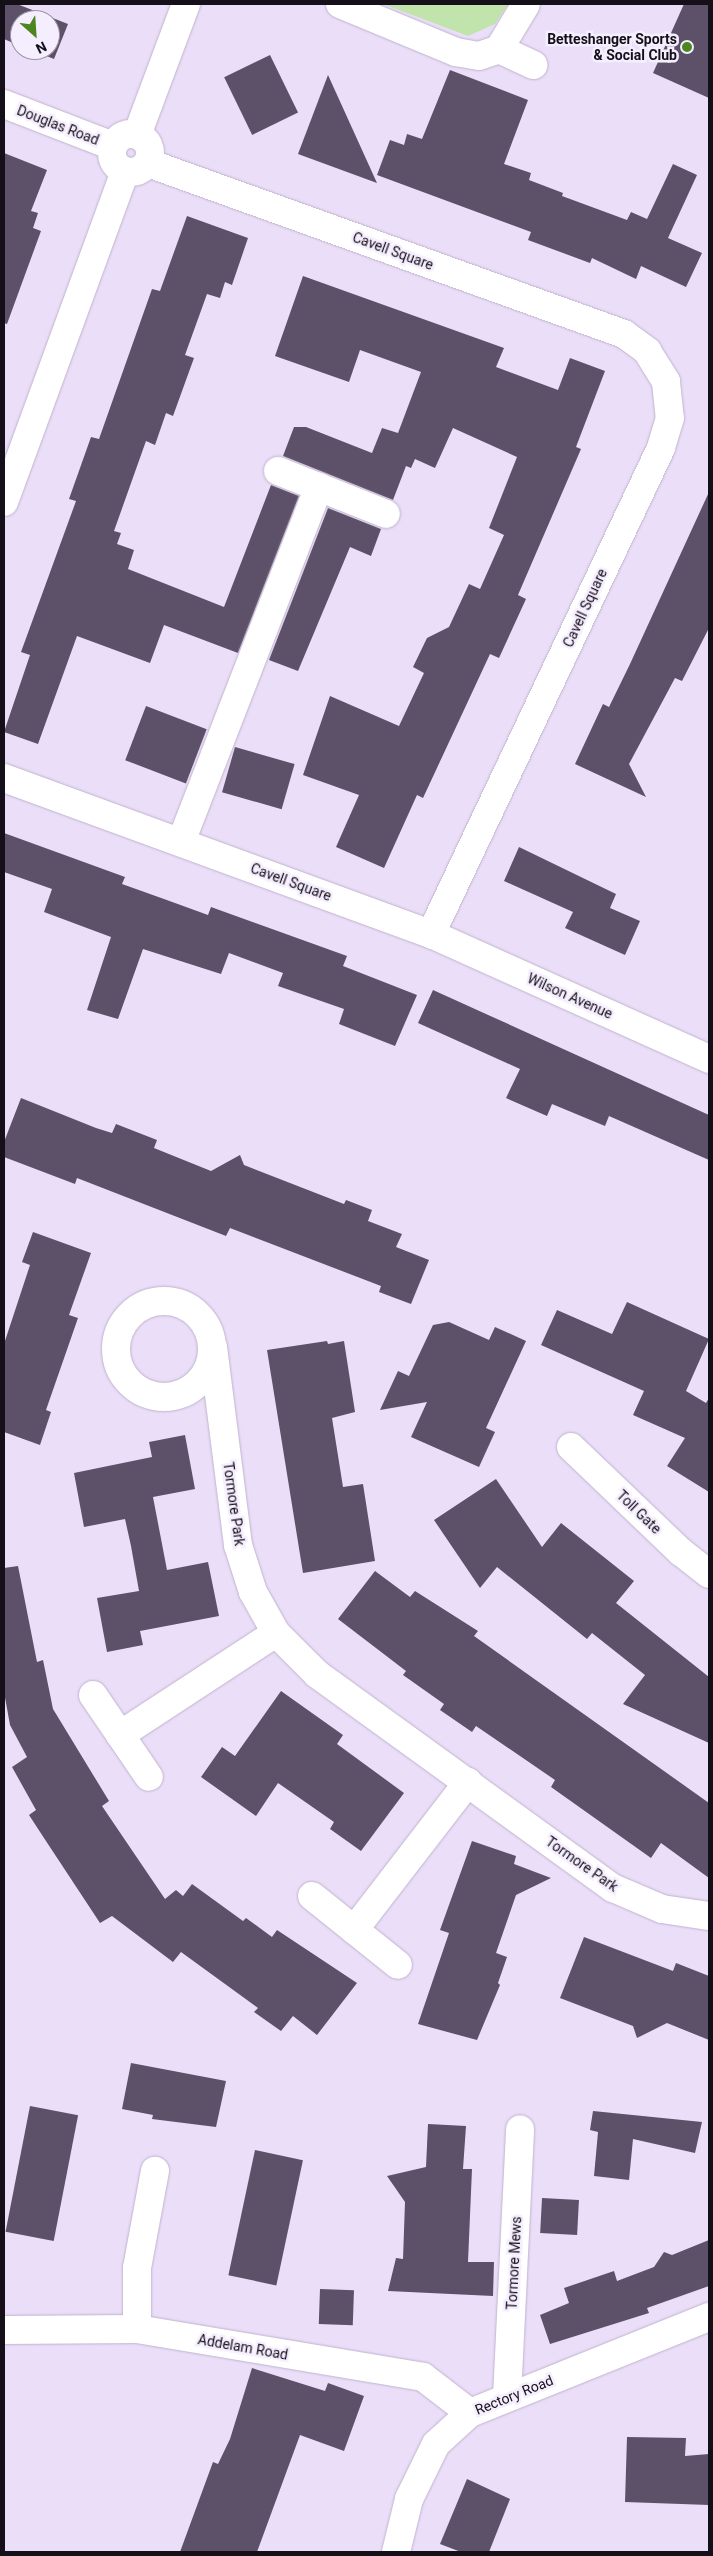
<!DOCTYPE html>
<style>
body{margin:0}
#map{position:relative;width:713px;height:2556px;overflow:hidden;background:#ebdef9;font-family:Roboto,sans-serif}
div>[style]{position:absolute}
[style*='--x']{left:calc(var(--x)*1px);top:calc(var(--y)*1px);width:calc(var(--w)*1px);rotate:calc(var(--a)*1deg)}
.green>*{inset:0;background:#c0e4ac}
.building>*{inset:0;background:#5c5168;transform-origin:0 0}
.roads{filter:drop-shadow(0 0 1px #c0b3cd) drop-shadow(0 0 1px #c0b3cd)}
.minor>*{height:28px;margin:-14px;padding:0 14px;transform-origin:14px;border-radius:14px;background:#fff}
.minor>.ring{margin:-14px;padding:0;box-sizing:content-box;background:none;border:28px solid #fff;border-radius:50%}
.dots>*{width:14px;height:14px;translate:-50% -50%;box-sizing:border-box;border:2px solid #f5eefe;border-radius:50%}
span{translate:-50% -50%;white-space:nowrap;text-align:center;line-height:1.15;-webkit-text-stroke:5px #f5eefe;paint-order:stroke}
.poi-label{font-size:14px;color:#140f18;font-weight:700}
.right{translate:-100% -50%;text-align:right}
.street-label{font-size:14px;color:#140f18}
.frame{position:absolute;inset:0;border:5px solid #140f18;pointer-events:none}
.north{position:absolute;left:10px;top:10px;width:50px;height:50px;box-sizing:border-box;background:#f5eefe;border:1px solid #9b95a2;border-radius:50%;rotate:154deg;font-size:14px;font-weight:700;line-height:20px;text-align:center;color:#140f18}
.north::after{content:'';display:block;margin:auto;width:18px;height:22px;background:#4d8620;clip-path:polygon(50% 0,100% 100%,50% 72%,0 100%)}
</style>
<div id="map">
<div class="green">
<i style="clip-path:polygon(383px 4px,508px 4px,495px 24px,468px 36px)"></i>
</div>
<div class="building">
<i style="clip-path:polygon(4px 4px,17px 4px,68px 24px,54px 59px,32px 50px,50px 50px,50px 20px,20px 20px,20px 46px,4px 39px)"></i>
<i style="clip-path:polygon(684px 4px,709px 4px,709px 98px,653px 73px)"></i>
<i style="left:270px;top:55px;width:64px;height:51px;rotate:64deg"></i>
<i style="clip-path:polygon(450px 70px,528px 100px,504px 164px,531px 173px,529px 180px,563px 193px,562px 196px,627px 220px,631px 212px,647px 219px,673px 164px,697px 175px,668px 238px,702px 253px,686px 287px,641px 266px,636px 279px,592px 258px,590px 263px,528px 240px,531px 232px,377px 175px,390px 140px,404px 145px,407px 134px,422px 139px)"></i>
<i style="clip-path:polygon(328px 75px,377px 183px,298px 154px)"></i>
<i style="clip-path:polygon(4px 153px,47px 170px,31px 211px,38px 213px,33px 228px,41px 231px,7px 324px,4px 323px)"></i>
<i style="clip-path:polygon(187px 216px,248px 238px,232px 285px,225px 282px,220px 298px,207px 294px,185px 355px,194px 358px,173px 416px,166px 413px,155px 445px,146px 441px,114px 531px,121px 533px,117px 544px,134px 550px,128px 569px,224px 607px,271px 485px,299px 496px,238px 653px,164px 625px,150px 663px,77px 636px,38px 744px,4px 732px,30px 655px,21px 652px,76px 501px,69px 499px,91px 437px,99px 439px,152px 289px,160px 291px)"></i>
<i style="clip-path:polygon(303px 276px,504px 348px,496px 367px,558px 390px,570px 358px,605px 371px,576px 447px,581px 449px,518px 595px,526px 599px,499px 658px,490px 654px,423px 798px,417px 795px,384px 868px,336px 847px,359px 795px,303px 775px,330px 696px,399px 726px,424px 673px,413px 667px,427px 638px,449px 627px,469px 584px,480px 589px,504px 535px,489px 528px,517px 457px,453px 428px,435px 468px,415px 459px,411px 468px,406px 466px,393px 500px,283px 456px,294px 427px,306px 427px,372px 453px,382px 428px,398px 433px,421px 372px,360px 350px,349px 382px,275px 356px)"></i>
<i style="clip-path:polygon(709px 492px,709px 628px,682px 681px,675px 678px,629px 764px,646px 797px,575px 764px,603px 704px,609px 707px,630px 664px)"></i>
<i style="clip-path:polygon(328px 508px,381px 529px,371px 556px,350px 547px,298px 671px,269px 660px)"></i>
<i style="left:146px;top:706px;width:65px;height:58px;rotate:21deg"></i>
<i style="left:235px;top:747px;width:62px;height:47px;rotate:16deg"></i>
<i style="clip-path:polygon(4px 833px,125px 877px,122px 884px,164px 899px,208px 915px,211px 907px,347px 956px,343px 966px,417px 995px,395px 1046px,339px 1024px,344px 1009px,278px 986px,283px 973px,229px 953px,221px 974px,143px 949px,118px 1019px,87px 1010px,111px 937px,44px 912px,52px 889px,4px 872px)"></i>
<i style="clip-path:polygon(519px 847px,616px 894px,610px 908px,640px 921px,625px 955px,565px 928px,573px 912px,504px 881px)"></i>
<i style="clip-path:polygon(433px 990px,709px 1115px,709px 1160px,609px 1116px,605px 1126px,552px 1104px,547px 1116px,506px 1098px,520px 1069px,418px 1023px)"></i>
<i style="clip-path:polygon(21px 1098px,96px 1128px,112px 1133px,116px 1124px,157px 1140px,154px 1148px,211px 1171px,240px 1155px,244px 1165px,344px 1204px,346px 1200px,372px 1210px,368px 1221px,402px 1234px,396px 1247px,429px 1260px,411px 1304px,379px 1292px,381px 1286px,230px 1228px,226px 1236px,77px 1178px,75px 1184px,4px 1157px,4px 1142px)"></i>
<i style="clip-path:polygon(33px 1232px,91px 1253px,69px 1315px,78px 1318px,46px 1410px,51px 1412px,40px 1445px,4px 1432px,4px 1344px,30px 1265px,22px 1262px)"></i>
<i style="clip-path:polygon(627px 1302px,709px 1339px,686px 1391px,706px 1403px,709px 1398px,709px 1492px,667px 1466px,685px 1438px,633px 1415px,644px 1391px,541px 1345px,557px 1310px,612px 1334px)"></i>
<i style="clip-path:polygon(449px 1322px,489px 1340px,495px 1327px,526px 1341px,486px 1428px,495px 1432px,479px 1467px,411px 1437px,427px 1402px,380px 1410px,398px 1371px,409px 1376px,433px 1325px)"></i>
<i style="clip-path:polygon(327px 1341px,328px 1344px,344px 1341px,355px 1412px,332px 1418px,343px 1487px,363px 1484px,375px 1561px,303px 1573px,267px 1350px)"></i>
<i style="clip-path:polygon(185px 1435px,195px 1489px,153px 1497px,167px 1570px,208px 1562px,219px 1616px,140px 1631px,143px 1645px,107px 1652px,97px 1598px,139px 1591px,131px 1546px,125px 1519px,84px 1527px,74px 1473px,152px 1457px,149px 1442px)"></i>
<i style="clip-path:polygon(496px 1479px,542px 1547px,561px 1523px,634px 1581px,616px 1603px,709px 1677px,709px 1743px,623px 1704px,645px 1675px,592px 1633px,587px 1639px,497px 1567px,480px 1588px,434px 1520px)"></i>
<i style="clip-path:polygon(18px 1566px,37px 1662px,43px 1660px,53px 1709px,109px 1801px,102px 1806px,165px 1899px,176px 1890px,183px 1896px,192px 1884px,243px 1921px,246px 1918px,272px 1937px,277px 1930px,357px 1983px,317px 2035px,293px 2016px,281px 2031px,254px 2012px,258px 2008px,181px 1952px,173px 1962px,112px 1916px,100px 1923px,44px 1838px,29px 1815px,36px 1810px,12px 1767px,27px 1757px,10px 1725px,4px 1692px,4px 1568px)"></i>
<i style="clip-path:polygon(375px 1571px,410px 1597px,415px 1591px,478px 1631px,474px 1636px,709px 1803px,709px 1878px,661px 1843px,651px 1858px,551px 1787px,555px 1780px,476px 1726px,472px 1732px,440px 1710px,444px 1704px,403px 1675px,406px 1671px,338px 1619px)"></i>
<i style="clip-path:polygon(281px 1691px,343px 1735px,337px 1744px,404px 1793px,361px 1851px,330px 1829px,334px 1822px,278px 1783px,256px 1816px,201px 1777px,222px 1747px,235px 1756px)"></i>
<i style="clip-path:polygon(472px 1841px,516px 1856px,514px 1864px,551px 1878px,516px 1895px,496px 1953px,507px 1957px,498px 1983px,500px 1985px,477px 2040px,418px 2024px,449px 1933px,440px 1930px)"></i>
<i style="clip-path:polygon(584px 1937px,673px 1971px,676px 1963px,709px 1976px,709px 2040px,667px 2023px,637px 2038px,633px 2026px,560px 1998px)"></i>
<i style="clip-path:polygon(131px 2063px,226px 2081px,216px 2127px,152px 2119px,153px 2115px,122px 2109px)"></i>
<i style="left:30px;top:2106px;width:49px;height:128px;rotate:11deg"></i>
<i style="clip-path:polygon(593px 2111px,702px 2122px,695px 2153px,633px 2139px,629px 2180px,594px 2176px,598px 2132px,590px 2130px)"></i>
<i style="clip-path:polygon(428px 2124px,466px 2126px,463px 2169px,472px 2169px,468px 2262px,494px 2262px,493px 2296px,388px 2291px,396px 2258px,403px 2259px,405px 2202px,387px 2176px,426px 2167px)"></i>
<i style="left:255px;top:2150px;width:49px;height:128px;rotate:12deg"></i>
<i style="left:542px;top:2198px;width:37px;height:35px;rotate:3deg"></i>
<i style="clip-path:polygon(709px 2240px,709px 2286px,647px 2308px,649px 2313px,550px 2344px,540px 2315px,569px 2303px,564px 2288px,614px 2271px,617px 2281px,654px 2267px,664px 2252px,672px 2255px)"></i>
<i style="left:320px;top:2289px;width:34px;height:35px;rotate:2deg"></i>
<i style="clip-path:polygon(252px 2368px,325px 2391px,328px 2383px,364px 2396px,344px 2451px,300px 2435px,257px 2552px,180px 2552px,213px 2462px,218px 2464px,230px 2439px)"></i>
<i style="clip-path:polygon(627px 2437px,686px 2438px,685px 2456px,709px 2454px,709px 2505px,625px 2502px)"></i>
<i style="clip-path:polygon(467px 2479px,510px 2499px,489px 2552px,461px 2552px,440px 2544px)"></i>
</div>
<div class="roads">
<div class="minor">
<i style="--x:340;--y:4;--w:126;--a:22.5"></i>
<i style="--x:456;--y:52;--w:23;--a:10"></i>
<i style="--x:479;--y:56;--w:21;--a:-19"></i>
<i style="--x:499;--y:49;--w:52;--a:-59"></i>
<i style="--x:499;--y:49;--w:38;--a:25"></i>
<i style="--x:4;--y:104;--w:117;--a:21.1"></i>
<i class="ring" style="left:112px;top:134px;width:10px;height:10px"></i>
<i style="--x:137;--y:135;--w:140;--a:-69.5"></i>
<i style="--x:148;--y:163;--w:506;--a:19.76"></i>
<i style="--x:624;--y:334;--w:29;--a:36"></i>
<i style="--x:647;--y:351;--w:36;--a:58"></i>
<i style="--x:666;--y:382;--w:36;--a:84"></i>
<i style="--x:670;--y:418;--w:31;--a:107"></i>
<i style="--x:661;--y:448;--w:538;--a:115.33"></i>
<i style="--x:278;--y:471;--w:116;--a:21.7"></i>
<i style="--x:4;--y:502;--w:351;--a:-69.9"></i>
<i style="--x:4;--y:778;--w:455;--a:20.1"></i>
<i style="--x:431;--y:934;--w:305;--a:24.2"></i>
<i style="--x:181;--y:842;--w:381;--a:-68.8"></i>
<i class="ring" style="left:116px;top:1301px;width:68px;height:68px"></i>
<i style="--x:213;--y:1347;--w:200;--a:82.8"></i>
<i style="--x:238;--y:1545;--w:49;--a:72.3"></i>
<i style="--x:253;--y:1592;--w:47;--a:60.7"></i>
<i style="--x:276;--y:1633;--w:58;--a:45"></i>
<i style="--x:317;--y:1674;--w:365;--a:35.9"></i>
<i style="--x:613;--y:1888;--w:53;--a:23.2"></i>
<i style="--x:662;--y:1909;--w:48;--a:8.5"></i>
<i style="--x:571;--y:1447;--w:152;--a:43.7"></i>
<i style="--x:681;--y:1552;--w:36;--a:38"></i>
<i style="--x:93;--y:1695;--w:99;--a:55.7"></i>
<i style="--x:120;--y:1735;--w:186;--a:-33.2"></i>
<i style="--x:312;--y:1896;--w:110;--a:38.7"></i>
<i style="--x:354;--y:1930;--w:187;--a:-52.4"></i>
<i style="--x:137;--y:2329;--w:61;--a:-90"></i>
<i style="--x:137;--y:2268;--w:99;--a:-79.5"></i>
<i style="--x:4;--y:2330;--w:133;--a:-0.4"></i>
<i style="--x:137;--y:2329;--w:290;--a:9.5"></i>
<i style="--x:423;--y:2377;--w:59;--a:37.5"></i>
<i style="--x:507;--y:2397;--w:268;--a:-87.2"></i>
<i style="--x:396;--y:2552;--w:55;--a:-76.2"></i>
<i style="--x:409;--y:2499;--w:61;--a:-63.9"></i>
<i style="--x:436;--y:2444;--w:46;--a:-42.4"></i>
<i style="--x:470;--y:2413;--w:258;--a:-21.9"></i>
</div>
</div>
<div class="dots">
<i style="left:687px;top:47px;background:#4d8620"></i>
</div>
<div class="poi-label">
<span class="right" style="left:677px;top:47px">Betteshanger Sports<br>&amp; Social Club</span>
</div>
<div class="street-label">
<span style="left:58px;top:125px;rotate:21deg">Douglas Road</span>
<span style="left:393px;top:251px;rotate:20deg">Cavell Square</span>
<span style="left:585px;top:608px;rotate:-65deg">Cavell Square</span>
<span style="left:291px;top:882px;rotate:20deg">Cavell Square</span>
<span style="left:570px;top:996px;rotate:24deg">Wilson Avenue</span>
<span style="left:234px;top:1504px;rotate:82deg">Tormore Park</span>
<span style="left:639px;top:1512px;rotate:44deg">Toll Gate</span>
<span style="left:582px;top:1864px;rotate:35deg">Tormore Park</span>
<span style="left:514px;top:2263px;rotate:-87deg">Tormore Mews</span>
<span style="left:243px;top:2347px;rotate:10deg">Addelam Road</span>
<span style="left:514px;top:2395px;rotate:-22deg">Rectory Road</span>
</div>
<div class="frame"></div>
<div class="north">N</div>
</div>
